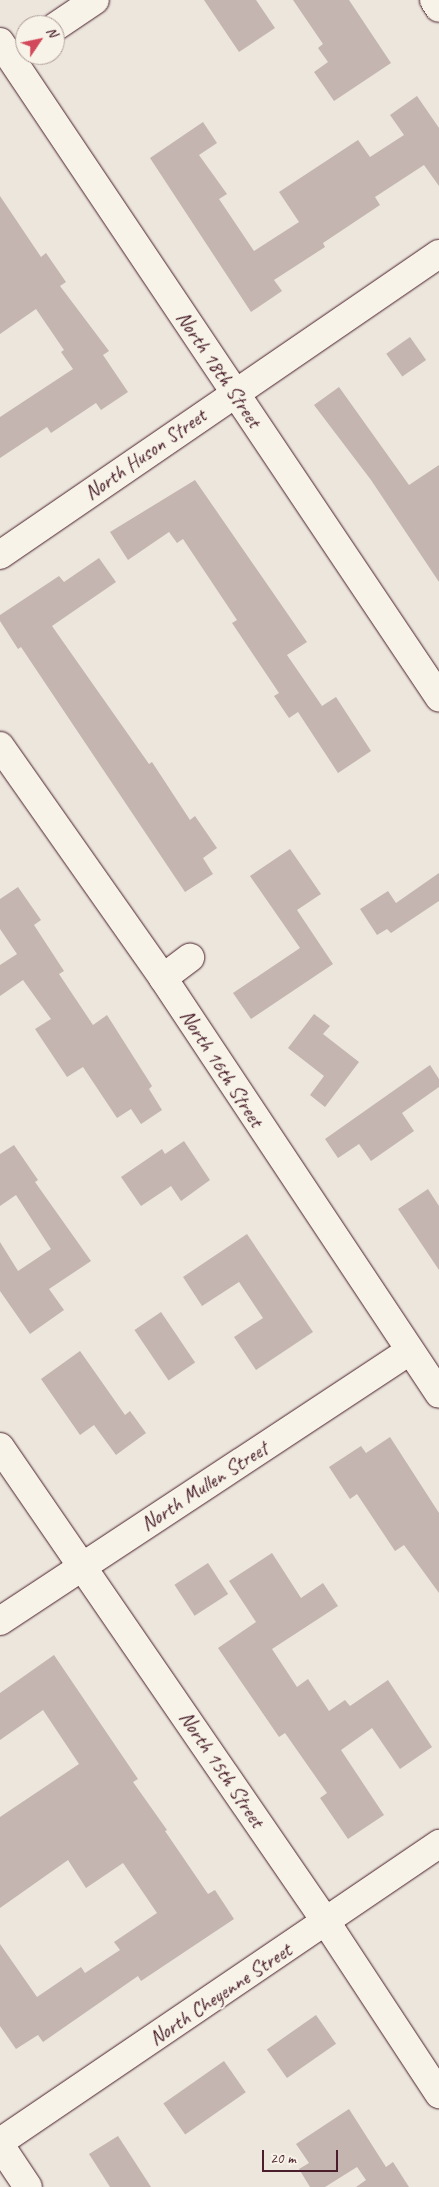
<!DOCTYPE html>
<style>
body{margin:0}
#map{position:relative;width:439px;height:2187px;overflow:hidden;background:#ece6dd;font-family:Caveat,sans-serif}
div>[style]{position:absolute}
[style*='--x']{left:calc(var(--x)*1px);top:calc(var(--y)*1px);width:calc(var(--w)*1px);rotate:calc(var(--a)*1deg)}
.building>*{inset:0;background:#c4b5b0;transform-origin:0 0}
.roads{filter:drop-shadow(0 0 1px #4a1f2b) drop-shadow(0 0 1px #4a1f2b)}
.minor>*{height:28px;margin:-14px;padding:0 14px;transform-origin:14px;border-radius:14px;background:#f7f3e8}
span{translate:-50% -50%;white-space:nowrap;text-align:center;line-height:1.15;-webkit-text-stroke:4px #f7f3e8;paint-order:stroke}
.street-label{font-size:21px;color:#4a1f2b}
.north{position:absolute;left:15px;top:15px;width:50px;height:50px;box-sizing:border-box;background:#f7f3e8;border:1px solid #b29e9c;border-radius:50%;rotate:56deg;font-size:14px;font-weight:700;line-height:20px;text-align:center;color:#4a1f2b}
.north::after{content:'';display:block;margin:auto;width:18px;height:22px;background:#d1495b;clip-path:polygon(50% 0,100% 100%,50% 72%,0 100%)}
.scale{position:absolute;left:262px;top:2150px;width:76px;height:22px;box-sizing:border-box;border:2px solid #4a1f2b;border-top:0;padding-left:6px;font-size:15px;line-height:18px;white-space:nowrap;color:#4a1f2b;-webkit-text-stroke:4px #f7f3e8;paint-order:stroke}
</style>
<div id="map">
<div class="building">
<i style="clip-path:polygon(204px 0,256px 0,275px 28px,239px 52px)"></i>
<i style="clip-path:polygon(293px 0,349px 0,391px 63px,334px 101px,314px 72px,328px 62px,318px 48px,323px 44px)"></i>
<i style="clip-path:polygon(417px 96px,439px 128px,439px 186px,424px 165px,375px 197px,380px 205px,323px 243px,325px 247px,274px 280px,282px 291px,251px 312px,150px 158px,203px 122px,217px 143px,199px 155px,227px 194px,219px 199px,254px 251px,299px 222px,279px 192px,358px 140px,370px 157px,404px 135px,390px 115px)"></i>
<i style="clip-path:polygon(0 196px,41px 257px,46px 253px,66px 282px,60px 286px,109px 351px,103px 355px,128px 392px,101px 410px,96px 403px,51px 433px,47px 427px,0 458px,0 417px,73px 369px,61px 352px,64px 350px,36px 309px,0 334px)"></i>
<i style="left:410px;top:337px;width:28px;height:29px;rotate:55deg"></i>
<i style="clip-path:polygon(339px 387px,409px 485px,439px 465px,439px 582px,371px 480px,314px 405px)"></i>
<i style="clip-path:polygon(195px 480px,307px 642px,287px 655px,322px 706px,336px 697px,371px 751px,338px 773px,298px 712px,289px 718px,274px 696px,279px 693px,232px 623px,237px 620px,183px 539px,177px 543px,169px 532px,128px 560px,110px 532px)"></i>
<i style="clip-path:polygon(99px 558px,116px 582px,52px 626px,149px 764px,152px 762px,190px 820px,195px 816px,217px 848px,203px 858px,213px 874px,185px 892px,21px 647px,18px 649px,0 621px,0 615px,59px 576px,64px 582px)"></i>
<i style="clip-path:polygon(290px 849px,321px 894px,297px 910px,333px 964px,251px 1019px,233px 993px,300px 948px,250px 876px)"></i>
<i style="clip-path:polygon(439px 873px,439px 901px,391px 933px,387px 929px,377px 935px,360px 909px,388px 891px,396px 903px)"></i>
<i style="clip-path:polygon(18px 887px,41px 920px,34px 925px,64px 971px,59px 974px,93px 1025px,107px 1015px,152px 1086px,149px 1089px,162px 1110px,141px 1124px,131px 1109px,117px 1118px,83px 1067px,67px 1077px,35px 1029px,51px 1019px,23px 980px,0 996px,0 965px,17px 954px,0 929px,0 899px)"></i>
<i style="clip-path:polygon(314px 1014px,330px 1026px,323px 1034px,359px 1062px,325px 1107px,310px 1095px,324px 1076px,288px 1048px)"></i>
<i style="clip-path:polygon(430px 1065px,439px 1079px,439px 1087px,402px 1113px,414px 1131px,371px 1161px,359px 1144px,338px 1158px,325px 1139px)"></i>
<i style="clip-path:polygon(184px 1141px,210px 1180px,181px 1201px,171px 1186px,141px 1206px,121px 1177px,162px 1149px,165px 1154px)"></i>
<i style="clip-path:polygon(14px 1145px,38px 1180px,35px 1182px,91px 1261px,49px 1289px,64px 1310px,30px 1334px,0 1291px,0 1242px,18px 1271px,51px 1249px,16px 1195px,0 1206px,0 1154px)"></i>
<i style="clip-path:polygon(428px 1189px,439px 1206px,439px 1270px,398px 1209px)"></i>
<i style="clip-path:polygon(247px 1234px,313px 1332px,256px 1370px,234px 1337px,263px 1318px,239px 1282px,202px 1306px,183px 1277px)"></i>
<i style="left:161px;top:1312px;width:61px;height:32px;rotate:56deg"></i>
<i style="clip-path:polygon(80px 1351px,125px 1415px,130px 1411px,146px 1433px,116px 1455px,94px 1425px,80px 1435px,41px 1379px)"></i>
<i style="clip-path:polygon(390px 1437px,439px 1513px,439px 1593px,404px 1545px,395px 1551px,357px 1494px,350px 1499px,329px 1467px,361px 1446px,366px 1453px)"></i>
<i style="clip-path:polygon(272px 1553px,301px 1598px,323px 1583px,338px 1606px,272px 1649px,297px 1687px,308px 1679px,329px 1711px,345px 1700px,350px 1706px,388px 1680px,432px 1747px,400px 1769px,372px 1728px,341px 1750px,384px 1815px,348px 1839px,320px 1798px,327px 1793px,285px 1733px,279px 1737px,218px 1648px,256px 1622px,229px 1581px)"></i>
<i style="left:208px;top:1563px;width:37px;height:40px;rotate:57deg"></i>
<i style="clip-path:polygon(54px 1655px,138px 1779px,133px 1782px,167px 1830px,165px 1831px,208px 1894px,215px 1890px,234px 1919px,141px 1981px,138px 1976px,43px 2042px,38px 2035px,16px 2049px,0 2026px,0 1944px,37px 1997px,81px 1967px,85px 1973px,120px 1950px,114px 1942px,157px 1913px,123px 1863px,86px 1888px,68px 1860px,0 1908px,0 1817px,79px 1764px,43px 1710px,0 1740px,0 1693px)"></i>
<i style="left:316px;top:2015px;width:35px;height:60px;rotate:55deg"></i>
<i style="left:224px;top:2061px;width:38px;height:74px;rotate:55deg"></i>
<i style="clip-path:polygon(349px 2109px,386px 2167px,393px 2162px,409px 2187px,356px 2187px,366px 2180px,357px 2167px,325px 2187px,310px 2187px,299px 2169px,309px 2163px,296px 2144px)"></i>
<i style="clip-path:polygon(118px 2136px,151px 2187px,110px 2187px,89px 2154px)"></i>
</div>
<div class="roads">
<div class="minor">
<i style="--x:434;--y:0;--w:9;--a:58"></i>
<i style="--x:55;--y:27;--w:48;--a:-34"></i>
<i style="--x:0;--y:42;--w:789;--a:56.17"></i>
<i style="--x:0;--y:555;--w:532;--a:-34.44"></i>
<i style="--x:0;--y:746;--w:284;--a:54.9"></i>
<i style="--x:163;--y:978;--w:499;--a:56.4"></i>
<i style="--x:163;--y:978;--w:34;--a:-37"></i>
<i style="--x:0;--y:1447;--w:576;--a:55.54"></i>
<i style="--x:326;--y:1922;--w:206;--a:56.7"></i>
<i style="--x:0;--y:1621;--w:490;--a:-33.4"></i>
<i style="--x:0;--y:2142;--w:531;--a:-34.17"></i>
<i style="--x:0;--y:2145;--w:50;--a:56.3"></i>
</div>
</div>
<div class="street-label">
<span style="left:219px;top:369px;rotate:56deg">North 18th Street</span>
<span style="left:145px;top:454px;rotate:-35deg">North Huson Street</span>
<span style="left:222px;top:1068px;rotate:57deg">North 16th Street</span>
<span style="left:204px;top:1486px;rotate:-33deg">North Mullen Street</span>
<span style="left:222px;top:1769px;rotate:56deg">North 15th Street</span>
<span style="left:220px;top:1994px;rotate:-34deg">North Cheyenne Street</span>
</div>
<div class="north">N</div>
<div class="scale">20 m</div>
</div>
